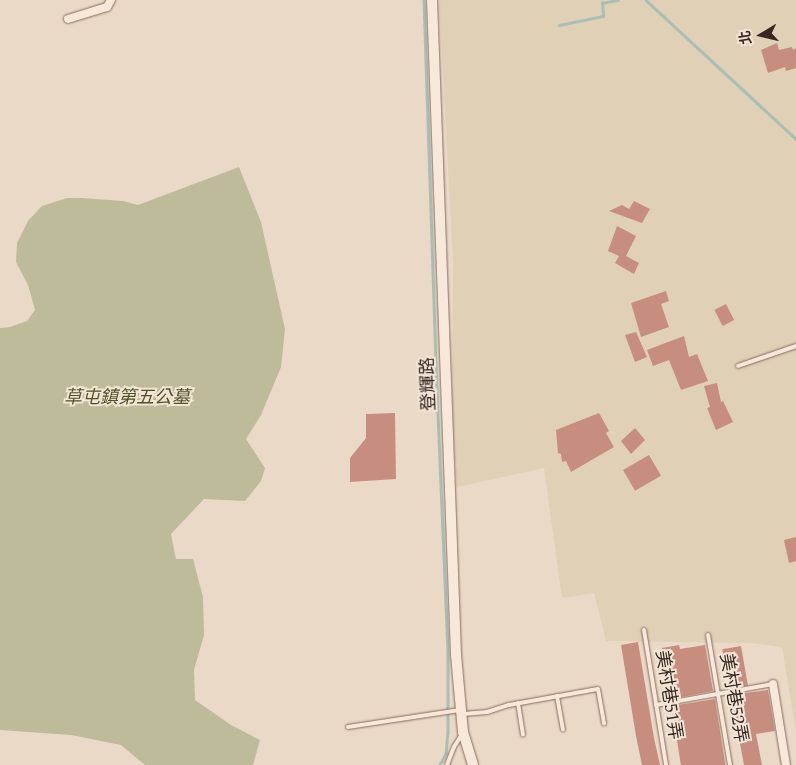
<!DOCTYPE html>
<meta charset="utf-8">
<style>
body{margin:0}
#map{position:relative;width:796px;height:765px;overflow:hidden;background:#ebd9c7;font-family:Spectral,"Noto Sans TC",serif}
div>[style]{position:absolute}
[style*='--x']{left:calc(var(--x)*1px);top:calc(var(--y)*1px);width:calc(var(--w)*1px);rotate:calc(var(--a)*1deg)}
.farmland>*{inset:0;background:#e0d0b5}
.cemetery>*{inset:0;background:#bebb9a}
.stream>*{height:2.5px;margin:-1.25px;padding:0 1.25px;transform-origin:1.25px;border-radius:1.25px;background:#a8bfb4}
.building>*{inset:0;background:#c78e80;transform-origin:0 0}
.roads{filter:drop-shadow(0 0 1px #866b5e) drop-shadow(0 0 1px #866b5e)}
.service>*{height:4px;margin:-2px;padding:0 2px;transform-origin:2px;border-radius:2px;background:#f7e8da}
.minor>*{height:8px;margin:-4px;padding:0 4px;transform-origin:4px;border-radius:4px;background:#f7e8da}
.tertiary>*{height:10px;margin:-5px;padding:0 5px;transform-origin:5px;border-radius:5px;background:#f7e8da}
span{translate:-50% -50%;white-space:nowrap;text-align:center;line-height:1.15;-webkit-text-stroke:4px #f3e5d6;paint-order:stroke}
.street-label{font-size:18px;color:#372720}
.park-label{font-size:18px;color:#505228;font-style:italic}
.north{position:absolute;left:736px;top:10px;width:50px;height:50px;-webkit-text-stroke:4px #f3e5d6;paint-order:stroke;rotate:261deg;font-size:14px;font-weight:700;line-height:20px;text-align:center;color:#372720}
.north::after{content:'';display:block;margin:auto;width:18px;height:22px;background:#372720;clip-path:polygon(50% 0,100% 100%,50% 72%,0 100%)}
</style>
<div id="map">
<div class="farmland">
<i style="clip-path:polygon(439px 0,796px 0,796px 732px,782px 647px,751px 643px,606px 641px,594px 593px,562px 598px,544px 468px,457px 487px,452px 409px,453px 260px)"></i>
</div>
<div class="cemetery">
<i style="clip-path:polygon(239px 167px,261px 222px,285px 329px,281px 367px,261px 415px,246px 439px,265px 468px,261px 481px,245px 501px,204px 499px,171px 534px,176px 559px,193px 559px,203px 597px,204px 635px,194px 670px,195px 700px,231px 725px,260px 740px,253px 765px,145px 765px,121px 745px,71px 735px,0 730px,0 325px,0 328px,10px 327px,27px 321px,35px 310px,28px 285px,16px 262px,17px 243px,28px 221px,42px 206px,67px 198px,82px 198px,123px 201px,138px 205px)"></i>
</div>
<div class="stream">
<i style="--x:424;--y:0;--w:390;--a:88.1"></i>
<i style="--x:437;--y:390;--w:264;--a:87.6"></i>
<i style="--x:448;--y:654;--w:78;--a:90"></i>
<i style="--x:448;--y:732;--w:22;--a:95"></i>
<i style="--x:446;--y:754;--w:13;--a:119"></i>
<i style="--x:646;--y:0;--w:205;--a:42.8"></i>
<i style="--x:559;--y:25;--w:45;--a:-11.6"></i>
<i style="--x:603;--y:16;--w:13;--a:-94"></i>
<i style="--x:602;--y:3;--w:16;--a:-11"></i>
</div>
<div class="building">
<i style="clip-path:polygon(777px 43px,779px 50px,792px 47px,793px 50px,796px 48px,796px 68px,786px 71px,785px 67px,768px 73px,761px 50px)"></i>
<i style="clip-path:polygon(634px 201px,650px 209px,642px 223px,609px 211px,622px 205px,629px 209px)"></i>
<i style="clip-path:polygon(617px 226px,636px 236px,626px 256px,639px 263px,634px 274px,615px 263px,619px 256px,608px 251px)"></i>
<i style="clip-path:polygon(666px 291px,669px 301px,661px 304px,669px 327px,641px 337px,631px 303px)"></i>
<i style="left:726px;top:304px;width:18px;height:13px;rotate:63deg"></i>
<i style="clip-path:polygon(636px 332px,647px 357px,635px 362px,625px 335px)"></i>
<i style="clip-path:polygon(684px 336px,689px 357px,697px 354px,708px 381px,681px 390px,669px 360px,653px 366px,647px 350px)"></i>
<i style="clip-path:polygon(717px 383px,721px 402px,723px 401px,733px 422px,716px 430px,707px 408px,710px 407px,704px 386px)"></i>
<i style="clip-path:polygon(395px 413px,396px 479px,350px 482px,350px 458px,366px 438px,366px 414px)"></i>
<i style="clip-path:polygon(599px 413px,609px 431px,606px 433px,614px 447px,571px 472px,566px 461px,562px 462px,561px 454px,558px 453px,556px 430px)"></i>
<i style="clip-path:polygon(635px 428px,645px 440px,631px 454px,621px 441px)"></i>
<i style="left:649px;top:455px;width:24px;height:30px;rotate:60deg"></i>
<i style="clip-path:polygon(796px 537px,796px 561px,789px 563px,784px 540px)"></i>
<i style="clip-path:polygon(638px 642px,654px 738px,660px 765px,642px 765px,636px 736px,621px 645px)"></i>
<i style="clip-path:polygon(679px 645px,680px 649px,705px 645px,713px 691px,671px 699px,662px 648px)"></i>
<i style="left:741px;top:646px;width:40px;height:19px;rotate:80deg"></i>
<i style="clip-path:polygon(768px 690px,775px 731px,756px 734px,762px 765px,744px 765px,731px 695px)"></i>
<i style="left:715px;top:699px;width:67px;height:44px;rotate:81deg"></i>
</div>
<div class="roads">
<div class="service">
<i style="--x:738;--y:366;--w:61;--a:-19"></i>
<i style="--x:644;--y:630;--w:137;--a:80.7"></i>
<i style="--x:708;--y:635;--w:132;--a:80.4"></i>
<i style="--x:557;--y:696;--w:34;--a:80"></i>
<i style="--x:518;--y:703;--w:32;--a:81"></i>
<i style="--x:656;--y:705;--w:119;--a:-10.2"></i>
<i style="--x:463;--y:714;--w:24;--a:-5"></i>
<i style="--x:487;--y:712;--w:23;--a:-18"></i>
<i style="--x:509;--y:705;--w:90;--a:-10.2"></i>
<i style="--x:598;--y:689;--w:35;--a:80"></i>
<i style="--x:348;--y:727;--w:113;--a:-8.6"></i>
<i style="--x:447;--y:765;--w:19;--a:-69"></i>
<i style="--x:454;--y:747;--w:15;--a:-58"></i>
</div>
<div class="minor">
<i style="--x:68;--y:19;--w:41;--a:-17.1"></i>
<i style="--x:107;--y:7;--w:8;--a:-60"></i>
<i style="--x:773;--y:684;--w:82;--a:80.9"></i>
</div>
<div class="tertiary">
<i style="--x:432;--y:0;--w:655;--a:87.9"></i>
<i style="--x:456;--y:655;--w:77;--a:84.8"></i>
<i style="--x:463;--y:732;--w:34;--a:73"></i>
</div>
</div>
<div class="street-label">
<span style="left:429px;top:384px;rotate:-92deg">登輝路</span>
<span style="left:668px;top:695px;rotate:81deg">美村巷51弄</span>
<span style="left:733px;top:698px;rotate:80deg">美村巷52弄</span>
</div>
<div class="park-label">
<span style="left:127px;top:398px">草屯鎮第五公墓</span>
</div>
<div class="north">北</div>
</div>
